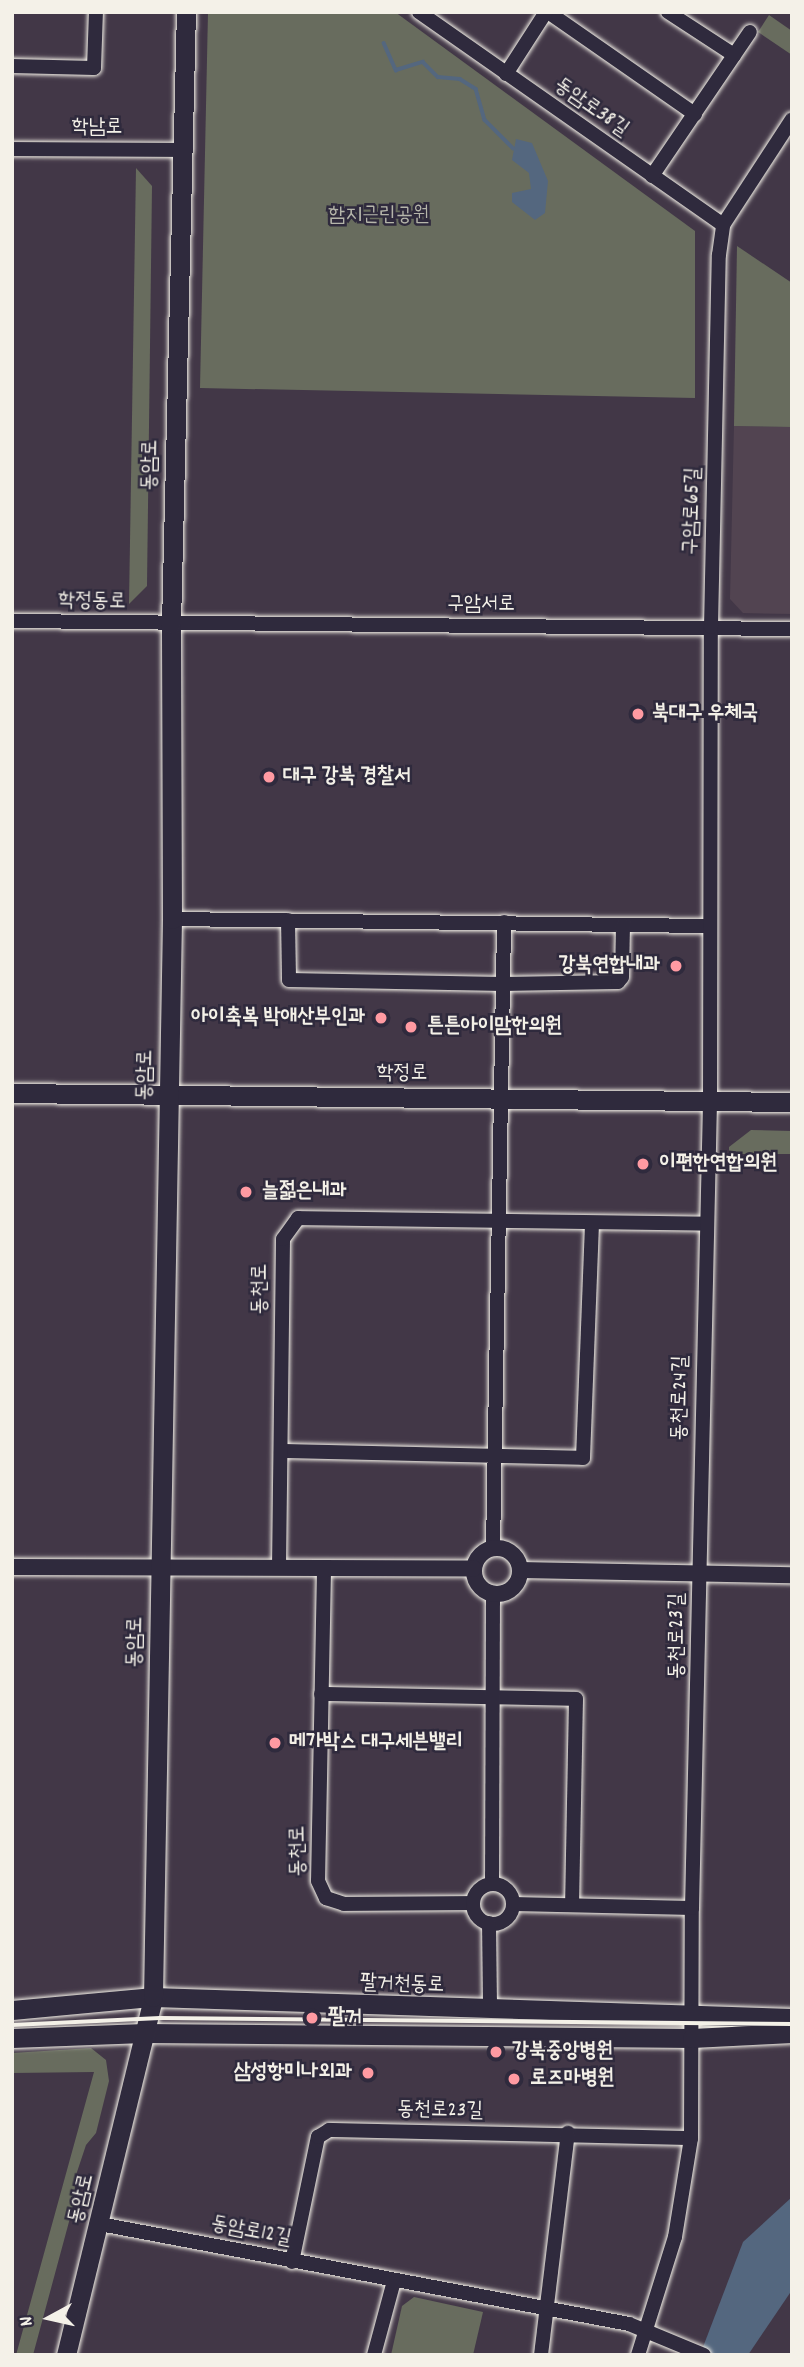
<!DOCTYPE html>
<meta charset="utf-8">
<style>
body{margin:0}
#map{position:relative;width:804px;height:2367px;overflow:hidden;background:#423747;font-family:Dekko,"Poor Story",sans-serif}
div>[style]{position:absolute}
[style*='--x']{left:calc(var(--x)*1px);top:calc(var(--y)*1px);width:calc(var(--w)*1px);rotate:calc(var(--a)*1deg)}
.built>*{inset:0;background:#524451}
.green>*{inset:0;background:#686c5e}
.water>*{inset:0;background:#54677f}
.stream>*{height:3.5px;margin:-1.75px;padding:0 1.75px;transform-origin:1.75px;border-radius:1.75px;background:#54677f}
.roads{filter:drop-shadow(0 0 2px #f4f1e8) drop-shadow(0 0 2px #f4f1e8)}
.minor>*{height:14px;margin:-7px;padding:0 7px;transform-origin:7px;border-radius:7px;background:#2f2a3d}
.minor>.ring{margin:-7px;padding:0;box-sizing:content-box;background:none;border:14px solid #2f2a3d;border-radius:50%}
.tertiary>*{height:16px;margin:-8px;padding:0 8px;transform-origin:8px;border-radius:8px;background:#2f2a3d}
.tertiary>.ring{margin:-8px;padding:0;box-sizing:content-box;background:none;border:16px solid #2f2a3d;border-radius:50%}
.secondary>*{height:19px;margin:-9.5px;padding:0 9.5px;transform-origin:9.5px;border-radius:9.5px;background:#2f2a3d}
.rail>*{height:3.5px;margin:-1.75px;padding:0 1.75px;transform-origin:1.75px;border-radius:1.75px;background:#f4f1e8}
.dots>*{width:19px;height:19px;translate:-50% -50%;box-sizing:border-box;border:4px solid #2f2a3d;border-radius:50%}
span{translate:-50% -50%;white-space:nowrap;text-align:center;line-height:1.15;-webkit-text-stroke:5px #2f2a3d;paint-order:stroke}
.street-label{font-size:21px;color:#f4f1e8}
.park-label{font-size:21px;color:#b5b5aa}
.poi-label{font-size:21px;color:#f4f1e8;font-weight:700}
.left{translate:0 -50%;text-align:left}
.right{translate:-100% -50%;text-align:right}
.frame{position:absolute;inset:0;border:14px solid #f4f1e8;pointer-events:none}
.north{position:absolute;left:14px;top:2283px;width:70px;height:70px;-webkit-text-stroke:5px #2f2a3d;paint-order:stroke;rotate:262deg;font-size:19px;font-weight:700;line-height:28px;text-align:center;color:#f4f1e8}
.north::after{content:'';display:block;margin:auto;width:24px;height:32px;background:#f4f1e8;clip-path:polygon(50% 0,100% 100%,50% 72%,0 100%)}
</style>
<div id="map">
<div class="built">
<i style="clip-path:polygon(734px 426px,792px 427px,792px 614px,743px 613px,730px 599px)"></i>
</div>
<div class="green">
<i style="clip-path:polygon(208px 12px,395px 12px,695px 231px,695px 398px,200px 388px)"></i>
<i style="clip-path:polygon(769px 15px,792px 31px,792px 55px,758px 32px)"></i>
<i style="clip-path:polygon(136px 168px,152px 186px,147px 586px,129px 604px)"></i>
<i style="clip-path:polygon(737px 246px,792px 283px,792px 427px,734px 426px)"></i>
<i style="clip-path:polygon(751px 1130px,792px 1131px,792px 1154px,729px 1154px,729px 1147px)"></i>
<i style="clip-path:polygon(91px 2048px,106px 2060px,109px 2081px,96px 2133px,86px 2145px,76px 2175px,73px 2207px,33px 2355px,16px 2355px,94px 2072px,12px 2073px,12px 2053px)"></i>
<i style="clip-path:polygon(414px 2297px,483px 2312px,473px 2355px,391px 2355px,402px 2306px)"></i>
</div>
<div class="water">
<i style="clip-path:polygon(516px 139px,532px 143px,548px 181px,545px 213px,535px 220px,512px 202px,512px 193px,531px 189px,529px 173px,512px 160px)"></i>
<i style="clip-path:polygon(792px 2197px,792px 2290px,748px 2355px,700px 2355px,743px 2242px)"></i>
</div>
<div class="stream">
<i style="--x:384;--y:43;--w:30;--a:66"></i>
<i style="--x:396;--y:70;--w:28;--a:-17"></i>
<i style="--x:423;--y:62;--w:21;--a:45"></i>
<i style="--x:438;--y:77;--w:22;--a:5"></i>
<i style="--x:460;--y:79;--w:19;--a:32"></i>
<i style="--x:476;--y:89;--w:32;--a:74"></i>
<i style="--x:485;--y:120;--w:40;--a:45"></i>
</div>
<div class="roads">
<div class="minor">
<i style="--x:419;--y:12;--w:371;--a:35"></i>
<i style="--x:548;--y:12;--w:179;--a:34.8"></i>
<i style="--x:668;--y:12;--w:79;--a:33.1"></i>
<i style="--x:12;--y:66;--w:82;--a:1.4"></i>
<i style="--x:94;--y:68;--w:56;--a:-88"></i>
<i style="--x:506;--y:74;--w:74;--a:-57.2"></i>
<i style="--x:12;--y:149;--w:170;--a:0.3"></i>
<i style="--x:652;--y:176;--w:174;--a:-55.8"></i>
<i style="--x:12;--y:621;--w:780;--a:0.59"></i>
<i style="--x:172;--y:919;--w:536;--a:0.75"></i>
<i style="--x:288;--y:920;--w:60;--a:89"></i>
<i style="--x:289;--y:980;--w:214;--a:1.1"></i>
<i style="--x:503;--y:984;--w:115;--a:-1"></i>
<i style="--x:618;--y:982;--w:6;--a:-51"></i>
<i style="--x:622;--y:977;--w:52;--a:-88.9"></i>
<i style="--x:281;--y:1451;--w:302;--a:1.3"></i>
<i style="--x:583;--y:1458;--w:235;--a:-87.8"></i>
<i style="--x:493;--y:1549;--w:627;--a:-88.99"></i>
<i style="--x:279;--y:1568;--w:329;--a:-89.3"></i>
<i style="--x:283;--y:1239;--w:26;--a:-54"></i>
<i style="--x:298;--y:1218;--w:408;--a:0.8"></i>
<i style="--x:324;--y:1570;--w:311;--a:91.1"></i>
<i style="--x:318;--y:1881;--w:19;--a:65"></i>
<i style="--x:326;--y:1898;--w:19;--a:18"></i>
<i style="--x:344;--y:1904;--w:129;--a:-0.4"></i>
<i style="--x:321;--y:1694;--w:255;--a:1.1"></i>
<i style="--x:576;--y:1699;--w:206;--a:91.1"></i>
<i style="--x:492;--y:1884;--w:291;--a:-89.8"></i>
<i class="ring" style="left:473px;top:1884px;width:26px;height:26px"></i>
<i style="--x:513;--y:1904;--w:179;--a:1.3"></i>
<i style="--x:489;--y:1923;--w:87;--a:89.3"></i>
<i style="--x:100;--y:2224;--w:538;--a:10.7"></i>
<i style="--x:629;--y:2324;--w:81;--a:22.5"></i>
<i style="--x:292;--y:2262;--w:128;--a:-78.3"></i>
<i style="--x:318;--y:2137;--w:13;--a:-32"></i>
<i style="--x:329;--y:2130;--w:362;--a:1.3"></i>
<i style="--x:374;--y:2355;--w:77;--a:-74.9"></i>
<i style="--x:541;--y:2355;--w:224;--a:-83.1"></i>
<i style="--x:638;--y:2355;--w:124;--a:-72.6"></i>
<i style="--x:675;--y:2237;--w:100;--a:-80.8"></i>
<i style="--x:691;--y:2138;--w:230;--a:-89.8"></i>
<i style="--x:692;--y:1908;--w:807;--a:-88.72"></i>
<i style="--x:710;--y:1101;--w:474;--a:-89.9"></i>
<i style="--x:711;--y:627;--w:372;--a:-88.8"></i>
<i style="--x:719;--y:255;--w:30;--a:-82"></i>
<i style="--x:723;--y:225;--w:126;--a:-56.9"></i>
</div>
<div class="tertiary">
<i class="ring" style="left:474px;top:1548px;width:30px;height:30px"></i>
<i style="--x:12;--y:1567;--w:462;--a:0.2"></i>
<i style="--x:520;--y:1570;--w:272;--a:1.1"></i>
</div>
<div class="secondary">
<i style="--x:12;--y:1093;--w:780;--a:0.66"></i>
<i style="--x:12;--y:2010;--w:142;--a:-5.3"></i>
<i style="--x:153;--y:1997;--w:639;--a:1.88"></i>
<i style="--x:12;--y:2038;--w:132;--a:-2.2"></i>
<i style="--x:144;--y:2033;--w:548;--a:0.52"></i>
<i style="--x:692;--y:2038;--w:100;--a:-2.9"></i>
<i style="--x:66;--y:2355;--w:368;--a:-76.3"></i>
<i style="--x:153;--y:1997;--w:1078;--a:-88.99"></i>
<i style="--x:172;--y:919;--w:295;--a:-90.2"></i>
<i style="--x:171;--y:624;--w:612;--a:-88.6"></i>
</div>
</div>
<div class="rail">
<i style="--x:12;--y:2025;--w:148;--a:-2.7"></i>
<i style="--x:160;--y:2018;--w:632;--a:0.54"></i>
</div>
<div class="dots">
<i style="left:638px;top:714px;background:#ff9aa2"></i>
<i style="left:269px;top:777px;background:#ff9aa2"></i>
<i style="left:676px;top:966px;background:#ff9aa2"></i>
<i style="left:381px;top:1018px;background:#ff9aa2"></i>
<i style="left:411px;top:1027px;background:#ff9aa2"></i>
<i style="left:643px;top:1164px;background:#ff9aa2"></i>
<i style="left:246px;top:1192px;background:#ff9aa2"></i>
<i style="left:275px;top:1743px;background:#ff9aa2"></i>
<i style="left:312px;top:2018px;background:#ff9aa2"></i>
<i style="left:496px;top:2052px;background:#ff9aa2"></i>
<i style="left:368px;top:2073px;background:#ff9aa2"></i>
<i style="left:514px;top:2079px;background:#ff9aa2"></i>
</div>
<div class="street-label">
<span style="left:591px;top:108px;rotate:35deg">동암로38길</span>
<span style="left:97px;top:128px">학남로</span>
<span style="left:151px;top:465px;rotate:-89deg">동암로</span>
<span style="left:693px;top:511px;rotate:-88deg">구암로65길</span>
<span style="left:92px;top:602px;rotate:1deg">학정동로</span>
<span style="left:481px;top:605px">구암서로</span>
<span style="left:402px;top:1074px">학정로</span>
<span style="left:146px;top:1075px;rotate:-89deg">동암로</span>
<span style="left:261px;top:1289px;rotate:-90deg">동천로</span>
<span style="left:681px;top:1398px;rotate:-89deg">동천로24길</span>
<span style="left:678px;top:1636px;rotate:-90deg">동천로23길</span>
<span style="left:136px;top:1642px;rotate:-89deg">동암로</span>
<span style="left:299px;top:1851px;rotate:-91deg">동천로</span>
<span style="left:402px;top:1985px;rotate:2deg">팔거천동로</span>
<span style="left:440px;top:2111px;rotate:1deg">동천로23길</span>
<span style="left:82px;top:2199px;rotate:-77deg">동암로</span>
<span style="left:251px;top:2232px;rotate:11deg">동암로12길</span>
</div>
<div class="park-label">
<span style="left:379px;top:216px">함지근린공원</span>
</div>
<div class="poi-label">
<span class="left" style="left:652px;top:714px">북대구 우체국</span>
<span class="left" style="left:283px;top:777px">대구 강북 경찰서</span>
<span class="right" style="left:660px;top:966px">강북연합내과</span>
<span class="right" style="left:365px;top:1018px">아이축복 박애산부인과</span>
<span class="left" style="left:427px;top:1027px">튼튼아이맘한의원</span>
<span class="left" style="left:659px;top:1164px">이편한연합의원</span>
<span class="left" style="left:262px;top:1192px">늘젊은내과</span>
<span class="left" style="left:289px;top:1743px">메가박스 대구세븐밸리</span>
<span class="left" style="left:328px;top:2018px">팔거</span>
<span class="left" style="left:512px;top:2052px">강북중앙병원</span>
<span class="right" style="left:352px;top:2073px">삼성항미나외과</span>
<span class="left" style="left:530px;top:2079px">로즈마병원</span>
</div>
<div class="frame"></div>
<div class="north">N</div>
</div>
